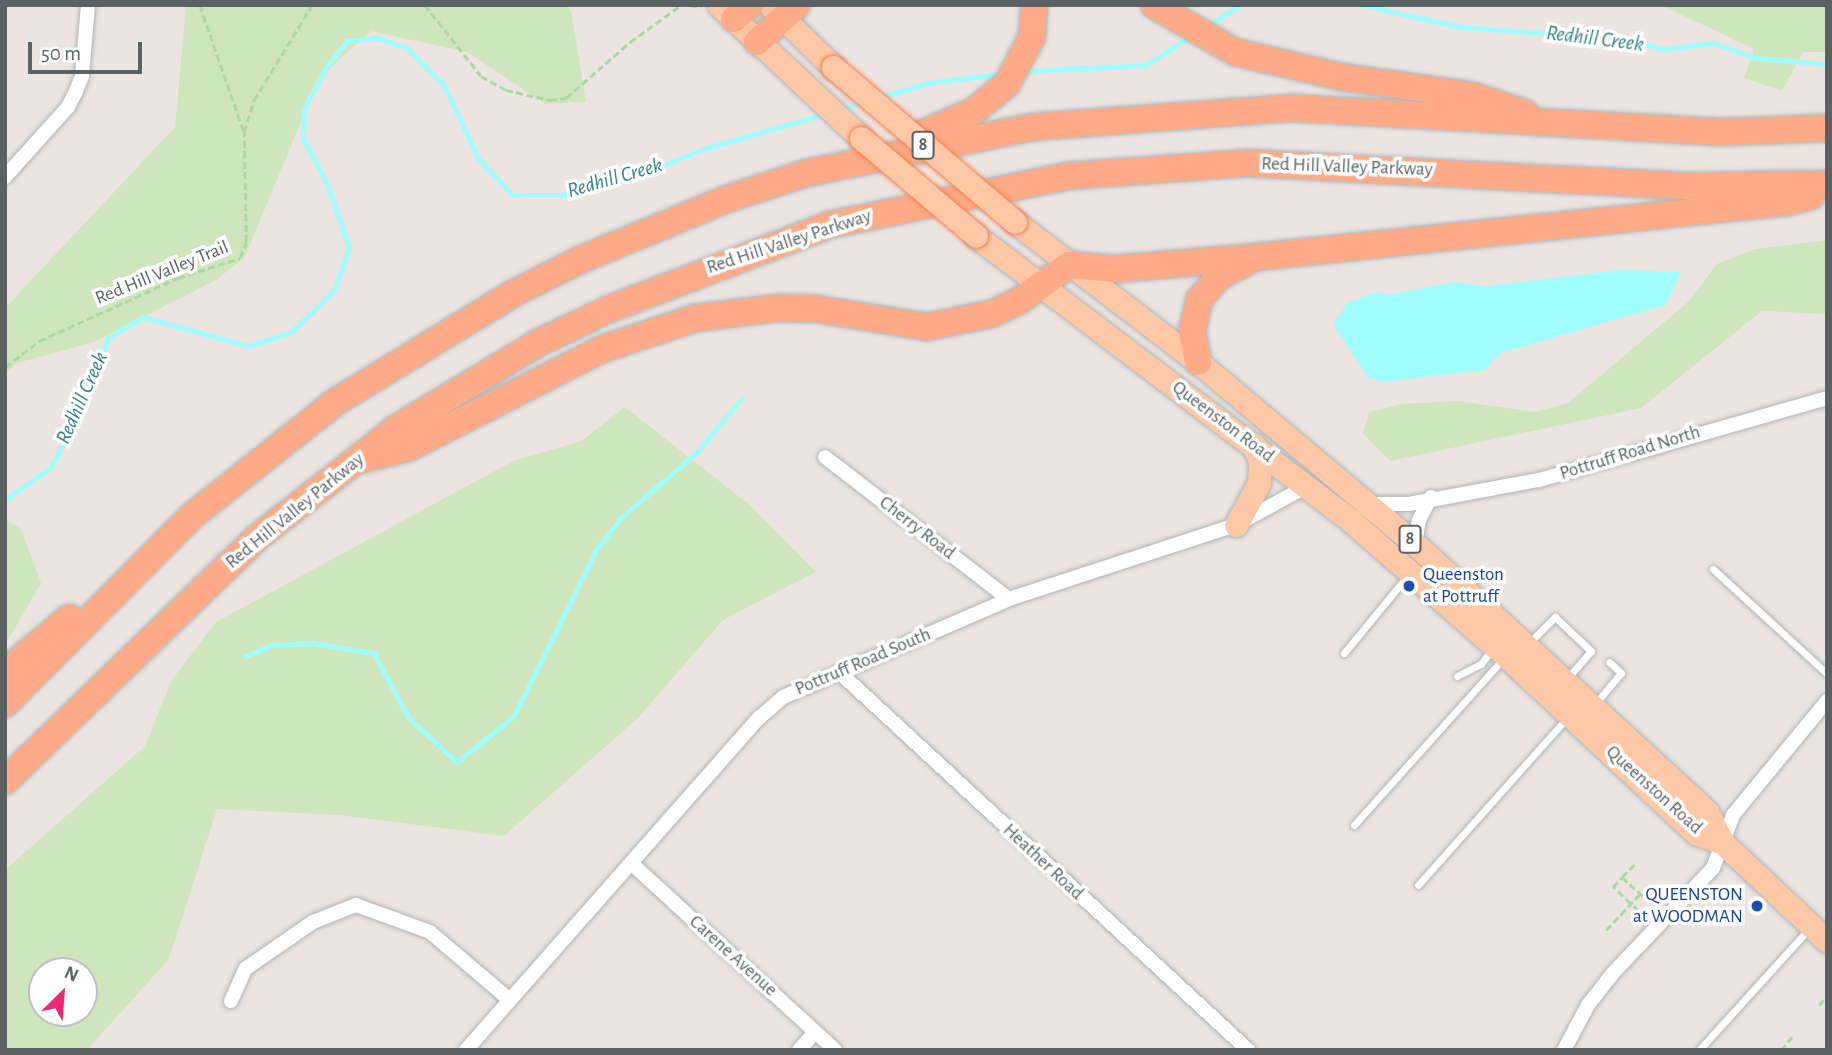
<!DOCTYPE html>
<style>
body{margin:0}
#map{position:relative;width:1832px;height:1055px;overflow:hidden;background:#ede5e1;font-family:"Alegreya Sans",sans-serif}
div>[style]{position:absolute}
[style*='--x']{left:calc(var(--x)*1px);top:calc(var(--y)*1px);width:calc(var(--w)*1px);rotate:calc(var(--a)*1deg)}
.green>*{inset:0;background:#cfe6bd}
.water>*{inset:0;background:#a0fffe}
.stream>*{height:4.5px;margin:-2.25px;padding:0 2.25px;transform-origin:2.25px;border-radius:2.25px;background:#a0fffe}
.path>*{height:2.5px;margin-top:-1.25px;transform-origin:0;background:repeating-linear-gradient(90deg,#aad8a0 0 7px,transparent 0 10.5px)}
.roads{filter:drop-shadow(0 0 2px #adb4b5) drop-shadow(0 0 2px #adb4b5)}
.lane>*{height:7px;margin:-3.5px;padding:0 3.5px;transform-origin:3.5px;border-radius:3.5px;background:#fff}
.street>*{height:14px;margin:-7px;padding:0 7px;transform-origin:7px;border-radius:7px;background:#fff}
.primary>*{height:23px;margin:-11.5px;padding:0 11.5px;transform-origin:11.5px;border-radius:11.5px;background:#ffc8a5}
.highway>*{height:26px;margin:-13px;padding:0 13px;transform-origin:13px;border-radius:13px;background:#ffab87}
.bridges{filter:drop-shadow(0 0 2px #f48054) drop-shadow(0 0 2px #f48054)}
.primary-bridge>*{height:23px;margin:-11.5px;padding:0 11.5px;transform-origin:11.5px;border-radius:11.5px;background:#ffc8a5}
.dots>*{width:19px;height:19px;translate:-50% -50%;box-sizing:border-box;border:4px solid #fff;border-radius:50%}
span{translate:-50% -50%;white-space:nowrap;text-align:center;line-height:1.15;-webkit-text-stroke:7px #fff;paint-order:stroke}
.shield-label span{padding:2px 5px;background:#fff;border:2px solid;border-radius:5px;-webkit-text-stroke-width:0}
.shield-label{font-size:18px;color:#5a6263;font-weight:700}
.street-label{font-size:19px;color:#5a6263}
.transit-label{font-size:19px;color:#164399}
.left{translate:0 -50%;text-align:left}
.right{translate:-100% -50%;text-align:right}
.water-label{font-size:21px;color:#308086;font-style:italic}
.frame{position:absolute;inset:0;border:7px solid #5a6263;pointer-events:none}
.north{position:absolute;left:28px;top:957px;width:70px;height:70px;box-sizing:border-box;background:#fff;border:2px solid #bdc0c1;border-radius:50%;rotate:25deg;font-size:19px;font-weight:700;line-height:28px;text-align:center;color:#5a6263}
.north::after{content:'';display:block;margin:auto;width:24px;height:32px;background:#ec2870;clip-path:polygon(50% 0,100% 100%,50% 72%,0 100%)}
.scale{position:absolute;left:28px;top:42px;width:114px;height:32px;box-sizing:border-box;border:4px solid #5a6263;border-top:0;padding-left:9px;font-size:21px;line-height:24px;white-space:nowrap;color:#5a6263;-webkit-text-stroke:5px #fff;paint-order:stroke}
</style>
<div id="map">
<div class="green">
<i style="clip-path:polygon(186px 5px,565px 5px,571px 10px,586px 102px,545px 104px,467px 52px,371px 31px,319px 78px,245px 257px,216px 280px,94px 342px,17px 363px,5px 374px,5px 308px,175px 127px)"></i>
<i style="clip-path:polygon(1661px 5px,1827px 5px,1827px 52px,1803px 52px,1782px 91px,1744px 78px,1754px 49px)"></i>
<i style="clip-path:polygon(1827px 240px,1827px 314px,1762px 311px,1641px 408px,1390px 461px,1363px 434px,1369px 412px,1401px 404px,1458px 401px,1535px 412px,1568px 403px,1688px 302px,1717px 264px,1755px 249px)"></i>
<i style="clip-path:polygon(evenodd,625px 407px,751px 506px,816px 572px,723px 620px,638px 718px,504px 836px,338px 815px,217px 809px,169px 959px,87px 1050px,5px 1050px,5px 870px,145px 746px,171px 681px,216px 622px,513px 461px,581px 441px,625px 407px,84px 971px,84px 1013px,42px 1013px,42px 971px,84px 971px)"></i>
<i style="clip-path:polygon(5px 519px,21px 529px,41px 583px,5px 645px)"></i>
</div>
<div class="water">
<i style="clip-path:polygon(1621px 270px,1681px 272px,1665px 305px,1501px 353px,1485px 370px,1383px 382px,1368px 377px,1333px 324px,1347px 303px,1377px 292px,1390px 295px,1453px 282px,1484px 286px)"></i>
</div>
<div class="stream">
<i style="--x:1362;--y:5;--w:101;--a:12.5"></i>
<i style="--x:1461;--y:27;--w:169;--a:4.1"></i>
<i style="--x:1630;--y:39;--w:34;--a:17"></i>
<i style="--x:1662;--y:49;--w:52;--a:-6.6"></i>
<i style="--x:1714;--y:43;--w:45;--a:19.7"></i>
<i style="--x:1756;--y:58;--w:71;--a:4.8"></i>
<i style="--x:1209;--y:25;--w:37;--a:-33"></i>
<i style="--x:1025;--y:71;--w:121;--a:-2.8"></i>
<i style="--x:1146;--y:65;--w:51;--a:-33.1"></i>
<i style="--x:880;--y:97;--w:54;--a:-16.1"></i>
<i style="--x:932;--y:82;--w:70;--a:-6.5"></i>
<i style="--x:840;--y:109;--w:23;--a:-15"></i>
<i style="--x:5;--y:500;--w:55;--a:-35.4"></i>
<i style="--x:50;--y:468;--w:59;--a:-61.7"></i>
<i style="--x:78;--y:416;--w:84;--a:-69"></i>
<i style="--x:108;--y:338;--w:41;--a:-31"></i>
<i style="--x:143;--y:317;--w:110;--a:15.3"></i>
<i style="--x:249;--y:346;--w:44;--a:-18.4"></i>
<i style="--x:291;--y:332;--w:60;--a:-44.3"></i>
<i style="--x:334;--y:290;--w:45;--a:-70.3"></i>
<i style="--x:349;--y:248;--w:68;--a:-109"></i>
<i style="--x:327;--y:184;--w:51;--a:-118.1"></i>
<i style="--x:303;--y:139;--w:30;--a:-88"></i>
<i style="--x:304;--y:109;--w:45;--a:-62.3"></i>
<i style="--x:325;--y:69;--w:36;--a:-52"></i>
<i style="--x:347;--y:41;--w:30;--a:-6"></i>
<i style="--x:377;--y:38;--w:32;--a:18"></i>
<i style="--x:407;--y:48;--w:52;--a:45"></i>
<i style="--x:444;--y:85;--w:82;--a:64.7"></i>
<i style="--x:479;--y:159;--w:50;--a:46.6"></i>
<i style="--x:513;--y:195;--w:50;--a:0"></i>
<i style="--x:563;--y:195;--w:70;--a:-14"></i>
<i style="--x:631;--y:178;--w:78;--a:-21.9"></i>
<i style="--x:703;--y:149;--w:127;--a:-16"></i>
<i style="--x:246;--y:656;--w:28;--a:-23"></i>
<i style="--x:272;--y:645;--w:41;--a:-2.8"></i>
<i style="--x:313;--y:643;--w:62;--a:9.3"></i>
<i style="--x:374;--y:653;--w:74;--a:61.7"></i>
<i style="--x:409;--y:718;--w:65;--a:42.5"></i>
<i style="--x:457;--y:762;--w:73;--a:-38.9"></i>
<i style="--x:514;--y:716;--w:185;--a:-63.7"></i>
<i style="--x:596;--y:550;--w:42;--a:-51.8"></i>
<i style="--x:622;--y:517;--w:98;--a:-40.9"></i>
<i style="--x:696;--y:453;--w:70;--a:-50.2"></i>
</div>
<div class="path">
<i style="--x:200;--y:5;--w:134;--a:70.9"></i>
<i style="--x:425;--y:5;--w:90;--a:51.7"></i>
<i style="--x:481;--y:76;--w:29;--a:29"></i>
<i style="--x:506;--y:90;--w:45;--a:12.8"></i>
<i style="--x:550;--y:100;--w:16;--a:-7"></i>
<i style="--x:566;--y:98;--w:85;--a:-41.2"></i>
<i style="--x:630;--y:42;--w:63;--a:-36"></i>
<i style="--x:690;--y:5;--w:11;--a:10"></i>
<i style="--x:5;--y:367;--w:43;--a:-37.4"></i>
<i style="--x:39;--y:341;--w:153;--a:-24.4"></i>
<i style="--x:178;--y:278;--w:65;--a:-17.9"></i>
<i style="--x:240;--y:258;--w:17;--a:-69"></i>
<i style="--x:246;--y:242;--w:110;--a:-91"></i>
<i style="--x:244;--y:132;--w:34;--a:-73"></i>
<i style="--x:254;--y:100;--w:111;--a:-58.6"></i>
<i style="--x:1622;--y:877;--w:20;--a:-45"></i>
<i style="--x:1646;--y:918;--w:45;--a:-136.8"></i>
<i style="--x:1613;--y:887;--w:13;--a:-48"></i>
<i style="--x:1622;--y:877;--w:46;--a:42.4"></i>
<i style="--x:1606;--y:930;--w:50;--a:-46.6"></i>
<i style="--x:1819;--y:1005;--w:12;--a:-48"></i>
<i style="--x:1781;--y:1050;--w:17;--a:-50"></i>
</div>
<div class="roads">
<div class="lane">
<i style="--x:1713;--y:569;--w:155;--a:42.6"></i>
<i style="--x:1529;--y:643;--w:37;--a:-45"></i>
<i style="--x:1555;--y:617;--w:50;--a:43.4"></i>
<i style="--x:1591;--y:651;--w:37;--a:131"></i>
<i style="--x:1344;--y:653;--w:101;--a:-50.6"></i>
<i style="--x:1457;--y:676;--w:27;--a:-27"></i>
<i style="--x:1481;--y:664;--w:19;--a:-54"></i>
<i style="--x:1595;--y:704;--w:40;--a:-50"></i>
<i style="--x:1621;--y:673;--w:16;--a:-137"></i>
<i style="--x:1354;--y:825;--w:223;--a:-48.1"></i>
<i style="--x:1418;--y:885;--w:222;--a:-48.3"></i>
<i style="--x:1699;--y:1050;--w:162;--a:-47.8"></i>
</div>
<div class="street">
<i style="--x:5;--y:177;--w:94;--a:-48"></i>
<i style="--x:68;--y:107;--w:18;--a:-63"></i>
<i style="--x:76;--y:91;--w:16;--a:-68"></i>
<i style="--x:82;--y:76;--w:71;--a:-85.2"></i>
<i style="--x:825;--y:457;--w:232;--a:37.7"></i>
<i style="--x:1368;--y:504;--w:41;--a:0"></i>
<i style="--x:1409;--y:504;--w:132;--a:-10.5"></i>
<i style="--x:1539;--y:480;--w:299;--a:-15.9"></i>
<i style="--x:1415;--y:544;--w:24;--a:-81"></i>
<i style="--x:1419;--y:520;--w:26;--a:-62"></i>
<i style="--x:839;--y:672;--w:557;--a:42.74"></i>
<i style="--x:631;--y:863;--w:277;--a:42.5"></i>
<i style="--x:231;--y:1001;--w:35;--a:-66"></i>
<i style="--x:245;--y:969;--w:83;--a:-34.7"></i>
<i style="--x:313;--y:922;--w:46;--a:-21.6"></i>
<i style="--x:356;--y:905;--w:79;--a:20"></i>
<i style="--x:430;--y:932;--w:105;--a:40.4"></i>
<i style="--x:466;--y:1050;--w:443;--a:-48.6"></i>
<i style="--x:759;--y:718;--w:32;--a:-41"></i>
<i style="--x:783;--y:697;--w:246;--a:-23.4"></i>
<i style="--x:1009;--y:599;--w:239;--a:-18.1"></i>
<i style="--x:1236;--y:525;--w:81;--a:-28.8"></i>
<i style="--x:799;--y:1050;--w:24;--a:-48"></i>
<i style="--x:1564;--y:1050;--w:51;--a:-61.9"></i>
<i style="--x:1588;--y:1005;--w:41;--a:-52"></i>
<i style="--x:1613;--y:973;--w:145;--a:-46.4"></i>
<i style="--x:1713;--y:868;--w:57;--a:-69.3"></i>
<i style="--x:1733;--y:815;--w:148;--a:-50.5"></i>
</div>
<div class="primary">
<i style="--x:719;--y:5;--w:195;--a:43.1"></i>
<i style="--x:770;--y:5;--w:88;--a:44.5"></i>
<i style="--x:1015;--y:222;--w:230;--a:37.4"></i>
<i style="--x:1198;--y:362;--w:283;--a:40"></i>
<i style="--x:1415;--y:544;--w:396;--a:42.5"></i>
<i style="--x:1707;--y:812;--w:35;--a:63"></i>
<i style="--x:976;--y:236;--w:471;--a:37.2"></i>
<i style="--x:1351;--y:521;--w:206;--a:41.1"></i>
<i style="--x:1506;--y:656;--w:260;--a:43"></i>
<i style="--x:1696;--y:833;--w:29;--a:20"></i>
<i style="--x:1723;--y:843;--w:143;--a:43.3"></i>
<i style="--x:1236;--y:525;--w:48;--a:-61.3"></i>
<i style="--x:1259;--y:483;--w:22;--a:-87"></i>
<i style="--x:1260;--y:461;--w:18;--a:-112"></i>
</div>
<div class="highway">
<i style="--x:1154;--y:5;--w:94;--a:30.1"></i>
<i style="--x:1235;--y:52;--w:110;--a:13.2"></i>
<i style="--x:1342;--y:77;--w:133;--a:8.2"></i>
<i style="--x:1474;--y:96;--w:54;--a:18.4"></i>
<i style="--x:734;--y:19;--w:21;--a:-41"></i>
<i style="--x:757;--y:42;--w:54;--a:-42.8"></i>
<i style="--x:913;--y:138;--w:67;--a:-23.9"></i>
<i style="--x:974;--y:111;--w:43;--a:-39.3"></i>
<i style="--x:1007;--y:84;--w:53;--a:-62"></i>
<i style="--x:1032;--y:37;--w:32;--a:-86"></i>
<i style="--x:1198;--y:362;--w:32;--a:-101"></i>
<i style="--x:1192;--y:331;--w:32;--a:-77"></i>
<i style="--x:1199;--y:300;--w:30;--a:-50"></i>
<i style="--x:1218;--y:277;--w:43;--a:-27.8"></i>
<i style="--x:1256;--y:257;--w:534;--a:-5.91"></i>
<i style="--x:1787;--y:202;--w:25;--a:-14"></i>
<i style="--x:365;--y:459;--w:47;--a:-14.9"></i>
<i style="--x:410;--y:447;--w:216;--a:-27"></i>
<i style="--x:602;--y:349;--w:98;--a:-18.4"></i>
<i style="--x:695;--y:318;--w:84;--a:-6.9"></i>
<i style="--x:778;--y:308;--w:39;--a:1"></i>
<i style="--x:817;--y:309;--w:111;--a:9.3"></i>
<i style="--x:927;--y:327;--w:65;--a:-11.5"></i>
<i style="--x:991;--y:314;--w:31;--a:-25"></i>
<i style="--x:1019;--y:301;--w:62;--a:-35.8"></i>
<i style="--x:1069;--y:265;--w:45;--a:5.1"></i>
<i style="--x:1114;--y:269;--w:143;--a:-4.8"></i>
<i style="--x:5;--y:672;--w:84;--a:-40.2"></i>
<i style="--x:5;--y:704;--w:267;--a:-45.2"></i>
<i style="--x:193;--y:515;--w:184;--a:-38.4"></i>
<i style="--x:337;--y:401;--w:207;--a:-31.4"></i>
<i style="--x:514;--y:293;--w:76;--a:-26.6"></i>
<i style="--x:582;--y:259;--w:157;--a:-22.5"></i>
<i style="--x:727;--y:199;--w:83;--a:-18.2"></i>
<i style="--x:806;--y:173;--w:231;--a:-11.5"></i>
<i style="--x:1032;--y:127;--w:261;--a:-4.2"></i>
<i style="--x:1292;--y:108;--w:429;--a:3.2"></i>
<i style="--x:1720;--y:132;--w:107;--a:-2.1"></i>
<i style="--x:5;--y:781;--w:351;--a:-44"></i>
<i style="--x:258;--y:537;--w:177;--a:-38.1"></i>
<i style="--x:397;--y:428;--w:165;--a:-31.1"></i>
<i style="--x:538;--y:343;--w:79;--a:-25.6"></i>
<i style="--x:609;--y:309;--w:235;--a:-20.9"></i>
<i style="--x:829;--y:225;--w:243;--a:-11.6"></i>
<i style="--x:1067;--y:176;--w:180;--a:-4.1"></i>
<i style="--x:1247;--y:163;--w:444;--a:3"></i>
<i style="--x:1690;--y:186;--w:137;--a:-0.8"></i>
</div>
</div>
<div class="bridges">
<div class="primary-bridge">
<i style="--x:833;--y:67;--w:239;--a:40.4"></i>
<i style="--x:861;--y:138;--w:151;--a:40.4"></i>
</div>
</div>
<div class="dots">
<i style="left:1409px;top:586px;background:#1a4fb4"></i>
<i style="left:1757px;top:906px;background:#1a4fb4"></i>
</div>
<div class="shield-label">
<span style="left:923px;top:145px">8</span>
<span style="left:1410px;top:539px">8</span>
</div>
<div class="street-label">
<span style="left:1347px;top:167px;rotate:2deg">Red Hill Valley Parkway</span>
<span style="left:789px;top:242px;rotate:-18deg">Red Hill Valley Parkway</span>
<span style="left:162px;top:273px;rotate:-22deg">Red Hill Valley Trail</span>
<span style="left:1223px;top:422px;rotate:37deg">Queenston Road</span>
<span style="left:1630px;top:453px;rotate:-17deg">Pottruff Road North</span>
<span style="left:295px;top:511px;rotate:-39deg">Red Hill Valley Parkway</span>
<span style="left:917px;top:528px;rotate:38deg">Cherry Road</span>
<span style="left:863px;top:662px;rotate:-23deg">Pottruff Road South</span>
<span style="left:1654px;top:790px;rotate:42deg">Queenston Road</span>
<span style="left:1043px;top:862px;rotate:43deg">Heather Road</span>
<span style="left:733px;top:956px;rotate:42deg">Carene Avenue</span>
</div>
<div class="transit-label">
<span class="left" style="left:1423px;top:586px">Queenston<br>at Pottruff</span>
<span class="right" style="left:1743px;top:906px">QUEENSTON<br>at WOODMAN</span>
</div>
<div class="water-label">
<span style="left:1595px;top:39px;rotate:7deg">Redhill Creek</span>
<span style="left:615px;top:178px;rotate:-16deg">Redhill Creek</span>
<span style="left:82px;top:398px;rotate:-66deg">Redhill Creek</span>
</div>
<div class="frame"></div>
<div class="north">N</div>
<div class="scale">50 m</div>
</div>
